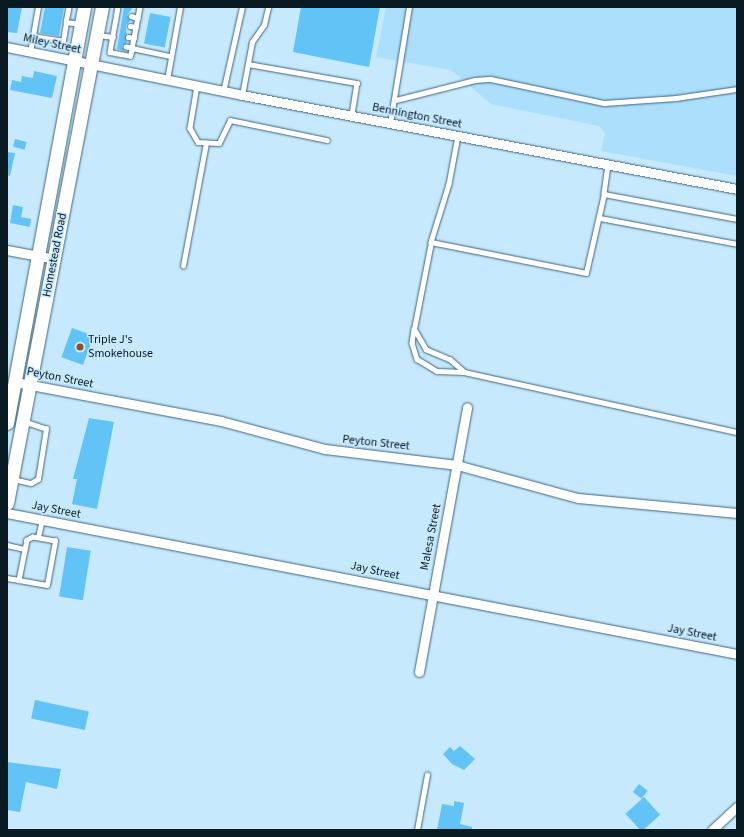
<!DOCTYPE html>
<style>
body{margin:0}
#map{position:relative;width:744px;height:837px;overflow:hidden;background:#c7e9fe;font-family:"Source Sans 3",sans-serif}
div>[style]{position:absolute}
[style*='--x']{left:calc(var(--x)*1px);top:calc(var(--y)*1px);width:calc(var(--w)*1px);rotate:calc(var(--a)*1deg)}
.built>*{inset:0;background:#acdffc}
.building>*{inset:0;background:#61c3f6;transform-origin:0 0}
.roads{filter:drop-shadow(0 0 1px #3e657b) drop-shadow(0 0 1px #3e657b)}
.lane>*{height:4.5px;margin:-2.25px;padding:0 2.25px;transform-origin:2.25px;border-radius:2.25px;background:#fff}
.street>*{height:9px;margin:-4.5px;padding:0 4.5px;transform-origin:4.5px;border-radius:4.5px;background:#fff}
.secondary>*{height:13px;margin:-6.5px;padding:0 6.5px;transform-origin:6.5px;border-radius:6.5px;background:#fff}
.dots>*{width:11px;height:11px;translate:-50% -50%;box-sizing:border-box;border:2px solid #c7e9fe;border-radius:50%}
span{translate:-50% -50%;white-space:nowrap;text-align:center;line-height:1.15;-webkit-text-stroke:3px #c7e9fe;paint-order:stroke}
.street-label{font-size:12px;color:#0a1a23}
.poi-label{font-size:12px;color:#0a1a23}
.left{translate:0 -50%;text-align:left}
.frame{position:absolute;inset:0;border:8px solid #0a1a23;pointer-events:none}
</style>
<div id="map">
<div class="built">
<i style="clip-path:polygon(386px 7px,737px 7px,737px 176px,601px 151px,605px 133px,599px 126px,491px 104px,451px 70px,376px 57px)"></i>
</div>
<div class="building">
<i style="clip-path:polygon(7px 7px,22px 7px,17px 33px,7px 32px)"></i>
<i style="clip-path:polygon(45px 7px,64px 7px,59px 36px,40px 33px)"></i>
<i style="clip-path:polygon(124px 7px,133px 7px,127px 15px,131px 20px,126px 25px,127px 43px,122px 46px,125px 51px,117px 49px)"></i>
<i style="clip-path:polygon(301px 7px,380px 7px,369px 67px,293px 52px)"></i>
<i style="left:150px;top:13px;width:21px;height:31px;rotate:11deg"></i>
<i style="clip-path:polygon(34px 71px,57px 76px,52px 98px,10px 90px,12px 80px,21px 82px,22px 76px,33px 78px)"></i>
<i style="left:15px;top:139px;width:12px;height:8px;rotate:14deg"></i>
<i style="clip-path:polygon(7px 152px,15px 153px,10px 176px,7px 175px)"></i>
<i style="clip-path:polygon(13px 205px,23px 207px,21px 217px,31px 219px,30px 227px,10px 223px)"></i>
<i style="left:72px;top:328px;width:23px;height:31px;rotate:20deg"></i>
<i style="clip-path:polygon(89px 418px,114px 422px,97px 509px,72px 504px,77px 479px,73px 479px)"></i>
<i style="left:67px;top:547px;width:24px;height:50px;rotate:9deg"></i>
<i style="left:35px;top:700px;width:55px;height:19px;rotate:12deg"></i>
<i style="clip-path:polygon(460px 746px,475px 759px,464px 770px,452px 764px,443px 754px,450px 747px,454px 751px)"></i>
<i style="clip-path:polygon(7px 762px,61px 769px,57px 789px,26px 782px,20px 812px,7px 810px)"></i>
<i style="left:639px;top:784px;width:11px;height:10px;rotate:38deg"></i>
<i style="left:644px;top:797px;width:24px;height:25px;rotate:48deg"></i>
<i style="clip-path:polygon(454px 801px,464px 803px,460px 824px,472px 827px,472px 830px,437px 830px,442px 804px,454px 806px)"></i>
</div>
<div class="roads">
<div class="lane">
<i style="--x:69;--y:7;--w:15;--a:101"></i>
<i style="--x:66;--y:22;--w:14;--a:8"></i>
<i style="--x:118;--y:7;--w:46;--a:100.1"></i>
<i style="--x:110;--y:52;--w:20;--a:11"></i>
<i style="--x:130;--y:56;--w:8;--a:-76"></i>
<i style="--x:132;--y:48;--w:6;--a:-171"></i>
<i style="--x:140;--y:7;--w:42;--a:101"></i>
<i style="--x:132;--y:48;--w:40;--a:12"></i>
<i style="--x:131;--y:16;--w:7;--a:16"></i>
<i style="--x:130;--y:26;--w:6;--a:9"></i>
<i style="--x:99;--y:35;--w:14;--a:8"></i>
<i style="--x:33;--y:36;--w:30;--a:9"></i>
<i style="--x:63;--y:41;--w:19;--a:-81"></i>
<i style="--x:128;--y:37;--w:6;--a:9"></i>
<i style="--x:30;--y:52;--w:46;--a:-79.9"></i>
<i style="--x:248;--y:64;--w:111;--a:9.9"></i>
<i style="--x:357;--y:83;--w:33;--a:99"></i>
<i style="--x:167;--y:80;--w:74;--a:-79.9"></i>
<i style="--x:197;--y:86;--w:43;--a:99.5"></i>
<i style="--x:190;--y:128;--w:16;--a:60"></i>
<i style="--x:198;--y:142;--w:21;--a:3"></i>
<i style="--x:219;--y:143;--w:25;--a:-64"></i>
<i style="--x:230;--y:120;--w:99;--a:11.7"></i>
<i style="--x:223;--y:92;--w:87;--a:-77.4"></i>
<i style="--x:242;--y:95;--w:54;--a:-79.3"></i>
<i style="--x:252;--y:42;--w:21;--a:-55"></i>
<i style="--x:264;--y:25;--w:18;--a:-77"></i>
<i style="--x:396;--y:100;--w:81;--a:-14.2"></i>
<i style="--x:475;--y:80;--w:16;--a:-4"></i>
<i style="--x:491;--y:79;--w:116;--a:12"></i>
<i style="--x:604;--y:103;--w:72;--a:-4"></i>
<i style="--x:676;--y:98;--w:62;--a:-8.4"></i>
<i style="--x:390;--y:123;--w:118;--a:-80.7"></i>
<i style="--x:458;--y:136;--w:49;--a:100.6"></i>
<i style="--x:449;--y:184;--w:61;--a:107.2"></i>
<i style="--x:431;--y:242;--w:158;--a:11.3"></i>
<i style="--x:586;--y:273;--w:81;--a:-77.2"></i>
<i style="--x:608;--y:165;--w:29;--a:98"></i>
<i style="--x:604;--y:194;--w:135;--a:10.6"></i>
<i style="--x:600;--y:218;--w:139;--a:10.7"></i>
<i style="--x:183;--y:266;--w:125;--a:-79.4"></i>
<i style="--x:414;--y:329;--w:89;--a:-78.9"></i>
<i style="--x:464;--y:372;--w:18;--a:-139"></i>
<i style="--x:450;--y:360;--w:26;--a:-157"></i>
<i style="--x:426;--y:350;--w:24;--a:-120"></i>
<i style="--x:414;--y:329;--w:14;--a:98"></i>
<i style="--x:412;--y:343;--w:17;--a:73"></i>
<i style="--x:417;--y:359;--w:23;--a:31"></i>
<i style="--x:437;--y:371;--w:27;--a:2"></i>
<i style="--x:464;--y:372;--w:280;--a:12.4"></i>
<i style="--x:13;--y:479;--w:18;--a:13"></i>
<i style="--x:31;--y:483;--w:8;--a:-30"></i>
<i style="--x:38;--y:479;--w:51;--a:-80.9"></i>
<i style="--x:46;--y:429;--w:23;--a:-162"></i>
<i style="--x:38;--y:537;--w:18;--a:-77"></i>
<i style="--x:7;--y:545;--w:18;--a:13"></i>
<i style="--x:7;--y:578;--w:12;--a:9"></i>
<i style="--x:19;--y:580;--w:28;--a:10"></i>
<i style="--x:47;--y:585;--w:45;--a:-79.7"></i>
<i style="--x:55;--y:541;--w:22;--a:-170"></i>
<i style="--x:33;--y:537;--w:7;--a:153"></i>
<i style="--x:27;--y:540;--w:41;--a:101.3"></i>
<i style="--x:417;--y:830;--w:56;--a:-79.7"></i>
</div>
<div class="street">
<i style="--x:7;--y:47;--w:240;--a:11.5"></i>
<i style="--x:242;--y:95;--w:504;--a:10.75"></i>
<i style="--x:7;--y:250;--w:49;--a:10.6"></i>
<i style="--x:15;--y:382;--w:210;--a:10.7"></i>
<i style="--x:221;--y:421;--w:108;--a:15.1"></i>
<i style="--x:325;--y:449;--w:133;--a:6.9"></i>
<i style="--x:457;--y:465;--w:125;--a:15.3"></i>
<i style="--x:578;--y:498;--w:160;--a:5.4"></i>
<i style="--x:7;--y:513;--w:743;--a:10.93"></i>
<i style="--x:419;--y:672;--w:269;--a:-79.7"></i>
<i style="--x:712;--y:830;--w:34;--a:-43"></i>
</div>
<div class="secondary">
<i style="--x:7;--y:423;--w:423;--a:-79.5"></i>
<i style="--x:7;--y:503;--w:505;--a:-79.16"></i>
</div>
</div>
<div class="dots">
<i style="left:80px;top:347px;background:#914f1d"></i>
</div>
<div class="street-label">
<span style="left:52px;top:44px;rotate:12deg">Miley Street</span>
<span style="left:417px;top:116px;rotate:11deg">Bennington Street</span>
<span style="left:55px;top:255px;rotate:-79deg">Homestead Road</span>
<span style="left:60px;top:378px;rotate:11deg">Peyton Street</span>
<span style="left:376px;top:443px;rotate:6deg">Peyton Street</span>
<span style="left:56px;top:510px;rotate:11deg">Jay Street</span>
<span style="left:431px;top:537px;rotate:-79deg">Malesa Street</span>
<span style="left:375px;top:571px;rotate:12deg">Jay Street</span>
<span style="left:692px;top:633px;rotate:11deg">Jay Street</span>
</div>
<div class="poi-label">
<span class="left" style="left:88px;top:347px">Triple J's<br>Smokehouse</span>
</div>
<div class="frame"></div>
</div>
